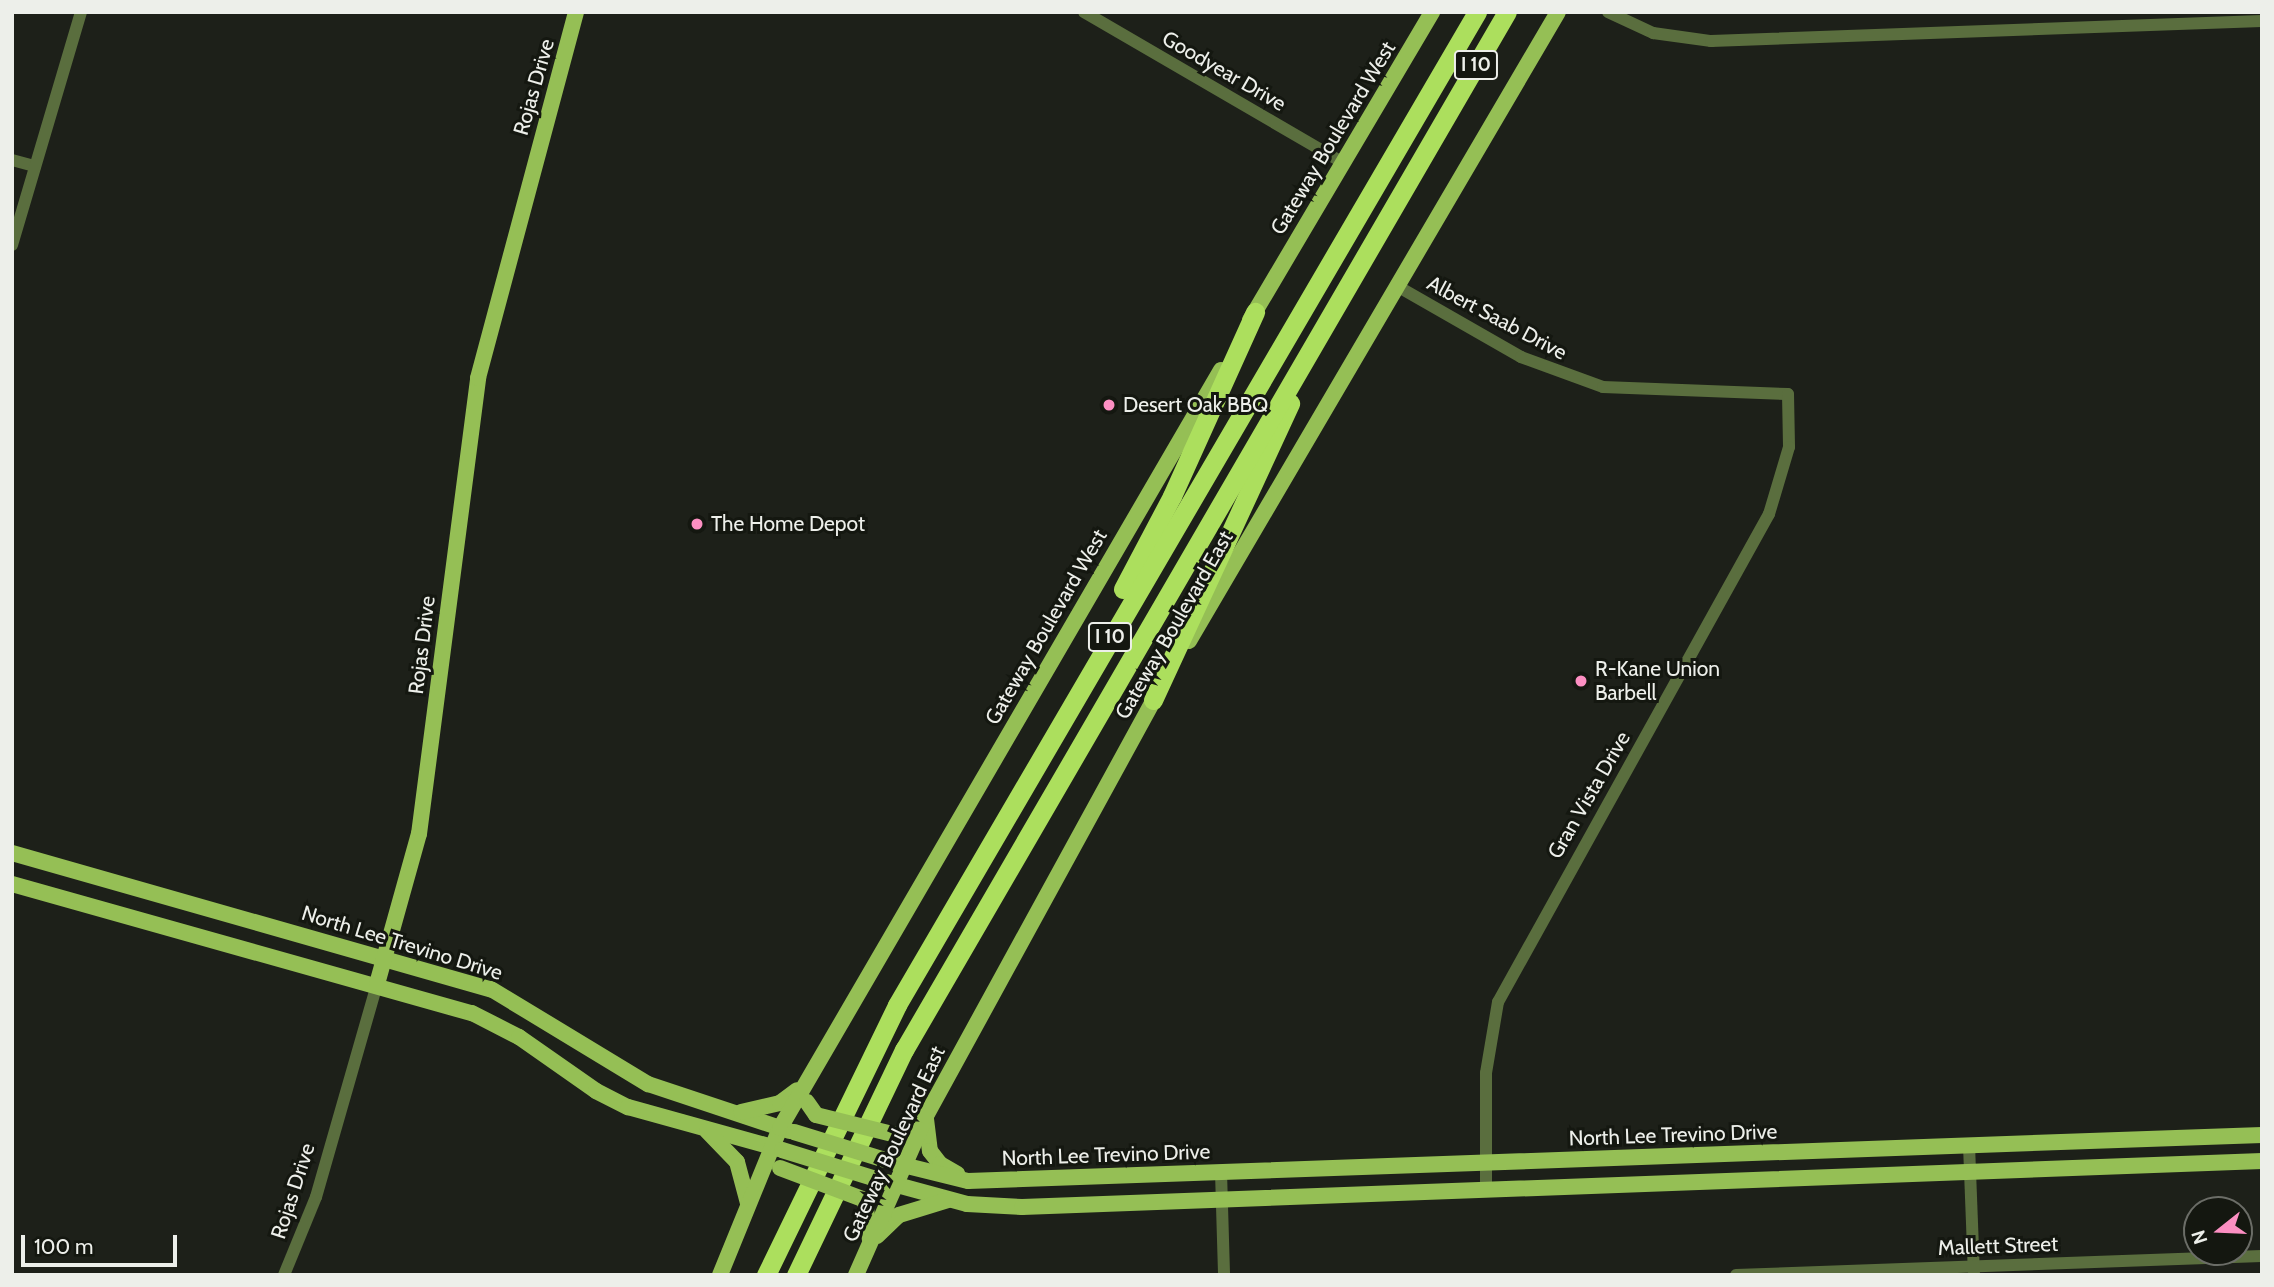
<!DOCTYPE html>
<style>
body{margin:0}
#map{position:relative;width:2274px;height:1287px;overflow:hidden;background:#1d2019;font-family:Cabin,sans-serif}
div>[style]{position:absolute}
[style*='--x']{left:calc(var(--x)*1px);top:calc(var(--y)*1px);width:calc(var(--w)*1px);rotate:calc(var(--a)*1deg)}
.minor>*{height:12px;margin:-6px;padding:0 6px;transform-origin:6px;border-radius:6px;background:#5a6e3e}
.major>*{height:16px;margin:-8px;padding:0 8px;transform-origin:8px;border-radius:8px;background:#95bf55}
.highway>*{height:19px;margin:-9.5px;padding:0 9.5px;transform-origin:9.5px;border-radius:9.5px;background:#acdf5d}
.major-bridge>*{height:16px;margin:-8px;padding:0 8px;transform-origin:8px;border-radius:8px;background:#95bf55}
.dots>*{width:19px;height:19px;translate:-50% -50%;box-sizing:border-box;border:4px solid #141710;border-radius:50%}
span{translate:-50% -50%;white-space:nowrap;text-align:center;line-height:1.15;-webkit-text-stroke:6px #141710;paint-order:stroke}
.shield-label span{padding:2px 5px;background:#141710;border:2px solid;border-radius:5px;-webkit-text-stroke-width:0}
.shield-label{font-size:19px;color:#edefea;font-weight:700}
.street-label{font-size:21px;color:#edefea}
.poi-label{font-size:21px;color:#edefea}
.left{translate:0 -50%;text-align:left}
.frame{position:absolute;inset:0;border:14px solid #edefea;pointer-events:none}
.north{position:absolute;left:2183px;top:1196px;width:70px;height:70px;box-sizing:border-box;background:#141710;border:2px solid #6b6d67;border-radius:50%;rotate:252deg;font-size:19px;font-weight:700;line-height:28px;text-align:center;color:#edefea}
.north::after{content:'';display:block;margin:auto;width:24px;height:32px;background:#fc8fc2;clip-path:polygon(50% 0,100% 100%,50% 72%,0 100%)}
.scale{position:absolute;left:21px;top:1235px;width:156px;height:32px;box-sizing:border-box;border:4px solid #edefea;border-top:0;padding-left:9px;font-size:21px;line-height:24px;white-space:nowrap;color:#edefea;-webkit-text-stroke:5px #141710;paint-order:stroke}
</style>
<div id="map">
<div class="minor">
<i style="--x:1084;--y:12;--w:300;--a:30.2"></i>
<i style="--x:1608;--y:12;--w:50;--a:25"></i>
<i style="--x:1653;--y:33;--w:59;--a:7.9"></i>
<i style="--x:1711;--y:41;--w:551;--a:-2.08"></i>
<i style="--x:12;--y:160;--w:24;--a:15"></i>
<i style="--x:12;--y:245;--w:243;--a:-73.5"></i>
<i style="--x:1397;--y:286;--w:143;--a:29.8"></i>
<i style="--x:1521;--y:357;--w:87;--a:20.1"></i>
<i style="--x:1603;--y:387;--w:185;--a:2.2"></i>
<i style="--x:1788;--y:394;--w:53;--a:88.9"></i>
<i style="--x:1789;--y:447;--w:70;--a:106.6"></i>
<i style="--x:1769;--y:514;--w:558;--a:119.04"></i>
<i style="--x:1498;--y:1002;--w:72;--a:99.6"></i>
<i style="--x:1486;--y:1073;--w:117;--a:90"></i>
<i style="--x:1969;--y:1145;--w:130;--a:87.8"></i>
<i style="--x:1221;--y:1172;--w:103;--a:88.3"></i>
<i style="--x:284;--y:1275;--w:84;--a:-67.7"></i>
<i style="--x:316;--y:1197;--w:222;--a:-74"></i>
<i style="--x:1736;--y:1275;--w:526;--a:-2.07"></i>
</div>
<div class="major">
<i style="--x:1250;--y:320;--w:358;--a:-59.4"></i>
<i style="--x:1189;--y:641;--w:729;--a:-59.6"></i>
<i style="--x:12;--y:853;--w:498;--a:15.9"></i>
<i style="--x:491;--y:989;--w:184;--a:31.2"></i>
<i style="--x:648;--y:1084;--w:149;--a:18.4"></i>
<i style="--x:12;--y:884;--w:478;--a:15.7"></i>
<i style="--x:472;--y:1013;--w:53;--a:27.1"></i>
<i style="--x:519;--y:1037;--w:94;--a:35"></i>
<i style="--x:596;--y:1091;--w:36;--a:27"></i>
<i style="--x:628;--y:1107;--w:157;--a:15.5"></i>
<i style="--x:377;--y:984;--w:156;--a:-74.4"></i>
<i style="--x:419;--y:834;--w:460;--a:-82.6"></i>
<i style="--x:478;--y:378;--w:379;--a:-75"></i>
<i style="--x:741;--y:1112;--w:40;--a:-13"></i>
<i style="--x:780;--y:1103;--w:21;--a:-37"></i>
<i style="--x:926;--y:1119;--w:32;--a:83"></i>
<i style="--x:930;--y:1151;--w:16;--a:52"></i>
<i style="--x:940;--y:1164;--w:20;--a:30"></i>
<i style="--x:707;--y:1131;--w:43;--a:45.9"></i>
<i style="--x:737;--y:1162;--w:42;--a:75"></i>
<i style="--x:895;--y:1163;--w:75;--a:13.9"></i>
<i style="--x:968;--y:1181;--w:1295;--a:-2.04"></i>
<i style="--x:886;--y:1182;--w:84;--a:15.2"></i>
<i style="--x:967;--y:1204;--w:55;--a:3.1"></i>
<i style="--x:1022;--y:1207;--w:1241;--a:-2.12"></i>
<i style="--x:865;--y:1200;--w:40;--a:82.9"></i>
<i style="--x:877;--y:1236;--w:30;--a:-44"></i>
<i style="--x:899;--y:1215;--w:51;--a:-17"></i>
<i style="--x:720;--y:1275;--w:159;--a:-67.8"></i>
<i style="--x:780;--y:1128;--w:877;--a:-59.81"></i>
<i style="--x:856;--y:1275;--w:174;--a:-66.2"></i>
<i style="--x:926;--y:1116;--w:486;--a:-61.3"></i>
</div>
<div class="highway">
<i style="--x:1123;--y:589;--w:105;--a:-62.2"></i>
<i style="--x:1172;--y:496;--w:202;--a:-65.7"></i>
<i style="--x:1153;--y:700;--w:327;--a:-65.2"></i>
<i style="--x:766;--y:1275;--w:300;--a:-64.1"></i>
<i style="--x:897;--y:1005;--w:1150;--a:-59.71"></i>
<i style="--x:796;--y:1275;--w:250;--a:-64.4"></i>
<i style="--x:904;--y:1050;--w:1200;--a:-59.85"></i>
</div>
<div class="major-bridge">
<i style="--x:807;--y:1102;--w:16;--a:55"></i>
<i style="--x:816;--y:1115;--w:87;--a:14"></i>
<i style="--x:794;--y:1132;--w:95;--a:17.1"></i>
<i style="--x:782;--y:1150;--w:98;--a:17.1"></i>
<i style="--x:780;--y:1168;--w:91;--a:20.6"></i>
</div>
<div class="dots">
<i style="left:1109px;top:405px;background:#fc8fc2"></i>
<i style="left:697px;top:524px;background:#fc8fc2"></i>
<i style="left:1581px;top:681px;background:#fc8fc2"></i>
</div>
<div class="shield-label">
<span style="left:1476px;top:65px">I 10</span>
<span style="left:1110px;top:637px">I 10</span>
</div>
<div class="street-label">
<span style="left:1224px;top:71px;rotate:30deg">Goodyear Drive</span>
<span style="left:534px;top:87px;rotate:-74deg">Rojas Drive</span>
<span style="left:1333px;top:138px;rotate:-59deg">Gateway Boulevard West</span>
<span style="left:1497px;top:318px;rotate:28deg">Albert Saab Drive</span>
<span style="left:1174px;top:625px;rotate:-60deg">Gateway Boulevard East</span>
<span style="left:1046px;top:627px;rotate:-60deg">Gateway Boulevard West</span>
<span style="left:422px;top:645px;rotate:-83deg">Rojas Drive</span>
<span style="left:1589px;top:795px;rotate:-60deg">Gran Vista Drive</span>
<span style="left:402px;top:943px;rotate:17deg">North Lee Trevino Drive</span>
<span style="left:1673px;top:1135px;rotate:-2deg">North Lee Trevino Drive</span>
<span style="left:894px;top:1144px;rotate:-65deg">Gateway Boulevard East</span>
<span style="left:1106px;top:1155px;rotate:-2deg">North Lee Trevino Drive</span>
<span style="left:293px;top:1191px;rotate:-72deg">Rojas Drive</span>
<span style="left:1998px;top:1246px;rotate:-2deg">Mallett Street</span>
</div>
<div class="poi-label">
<span class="left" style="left:1123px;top:405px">Desert Oak BBQ</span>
<span class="left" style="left:711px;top:524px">The Home Depot</span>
<span class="left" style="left:1595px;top:681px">R-Kane Union<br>Barbell</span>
</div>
<div class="frame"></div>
<div class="north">N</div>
<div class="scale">100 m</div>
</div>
